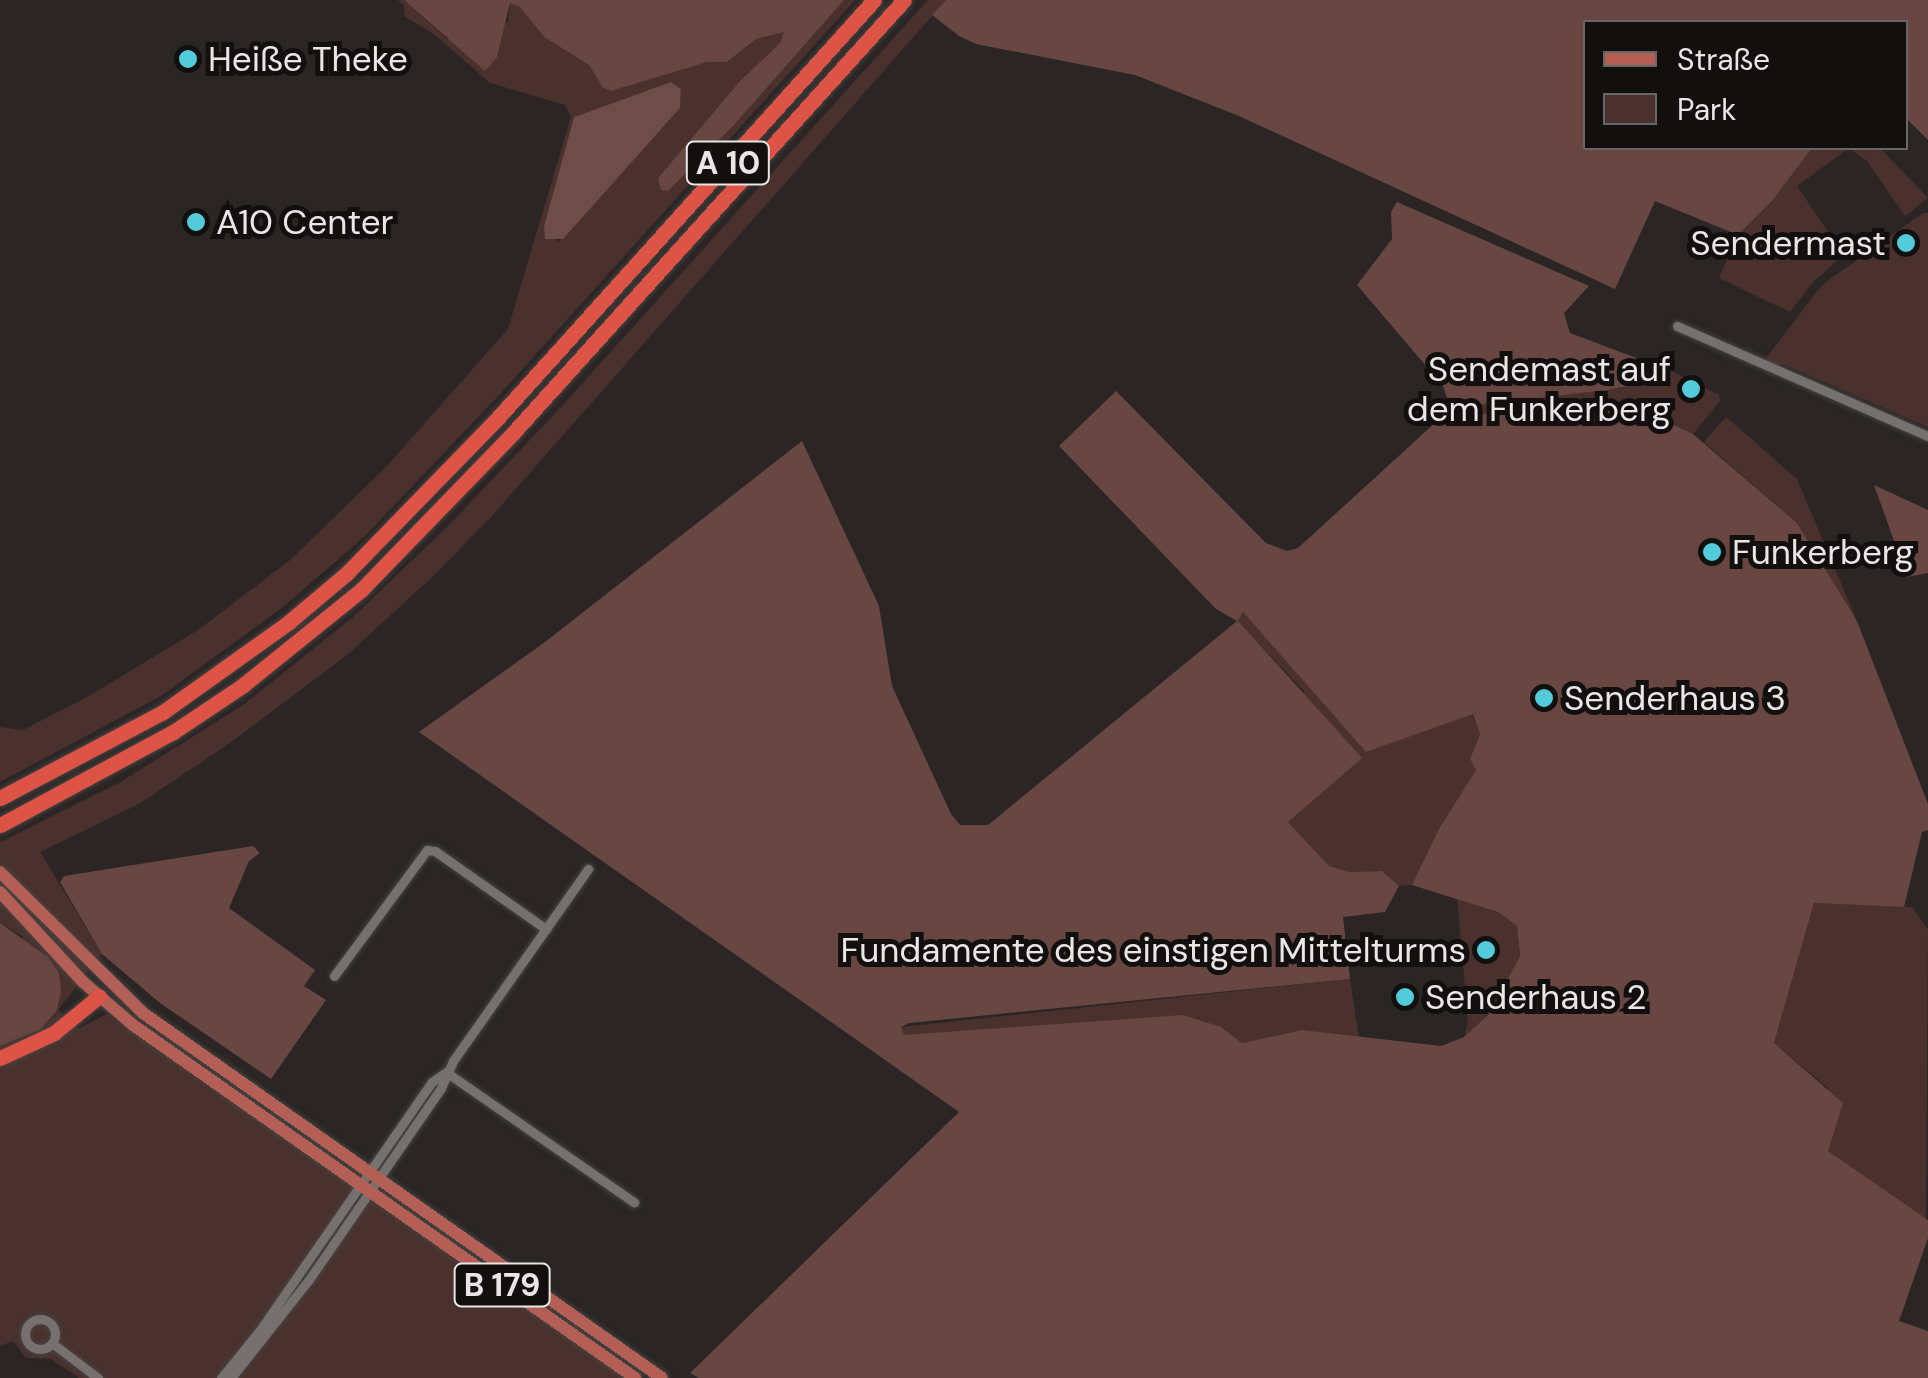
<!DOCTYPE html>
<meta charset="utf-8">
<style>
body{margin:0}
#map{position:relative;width:1928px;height:1378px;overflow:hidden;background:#2b2625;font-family:"DM Sans",sans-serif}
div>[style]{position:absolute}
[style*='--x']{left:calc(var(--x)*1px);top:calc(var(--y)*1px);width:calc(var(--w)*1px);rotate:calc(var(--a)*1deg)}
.green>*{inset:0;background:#4a312d}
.forest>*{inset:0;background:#684641}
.water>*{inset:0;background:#6e4c47}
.roads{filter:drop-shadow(0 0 2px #464342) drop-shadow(0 0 2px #464342)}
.minor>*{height:9px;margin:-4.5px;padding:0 4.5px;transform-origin:4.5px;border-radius:4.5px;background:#76706f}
.minor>.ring{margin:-4.5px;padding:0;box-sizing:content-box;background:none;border:9px solid #76706f;border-radius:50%}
.primary>*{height:12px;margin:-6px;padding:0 6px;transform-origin:6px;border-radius:6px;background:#b45f56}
.motorway>*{height:15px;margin:-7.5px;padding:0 7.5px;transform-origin:7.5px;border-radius:7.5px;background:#dd5346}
.dots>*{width:28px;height:28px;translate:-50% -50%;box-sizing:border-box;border:5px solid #12100f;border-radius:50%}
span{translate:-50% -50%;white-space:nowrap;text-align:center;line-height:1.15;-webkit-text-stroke:10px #12100f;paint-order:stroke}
.shield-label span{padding:2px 8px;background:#12100f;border:2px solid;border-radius:8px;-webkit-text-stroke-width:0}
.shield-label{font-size:32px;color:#e9e6e6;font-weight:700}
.poi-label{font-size:35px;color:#e9e6e6}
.left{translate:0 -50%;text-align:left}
.right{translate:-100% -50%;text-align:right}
.legend{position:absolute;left:1583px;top:20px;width:325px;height:130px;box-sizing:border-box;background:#12100f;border:2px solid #686665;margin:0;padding:12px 18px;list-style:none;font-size:30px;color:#e9e6e6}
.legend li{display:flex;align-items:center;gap:20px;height:50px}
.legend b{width:50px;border:2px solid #686665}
</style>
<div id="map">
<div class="green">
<i style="clip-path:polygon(evenodd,398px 0,404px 0,447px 39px,508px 22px,510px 3px,521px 7px,544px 37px,589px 65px,603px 88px,611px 91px,707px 61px,727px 62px,756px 39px,785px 31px,780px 43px,740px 81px,658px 178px,668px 191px,734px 125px,844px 0,855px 0,501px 393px,365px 536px,283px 607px,161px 696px,0 782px,0 727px,23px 730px,89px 696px,198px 630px,289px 561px,386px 467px,508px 329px,571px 117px,565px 105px,490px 83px,434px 34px,404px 16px,405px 7px,398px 0,671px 82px,681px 89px,680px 108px,558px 242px,544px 226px,574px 117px,671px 82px)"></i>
<i style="clip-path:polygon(928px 0,946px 0,492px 516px,429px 580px,347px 655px,230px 743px,139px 804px,40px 852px,102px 954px,58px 1010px,78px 1029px,107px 1014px,625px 1378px,79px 1378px,51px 1359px,26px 1358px,13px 1341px,0 1346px,0 1046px,40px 1030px,22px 936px,0 923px,0 842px,119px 783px,243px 705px,353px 617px,449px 525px,560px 408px)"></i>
<i style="clip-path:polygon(1812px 148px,1880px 148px,1928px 198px,1905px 216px,1867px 161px,1849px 148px,1797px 186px,1837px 245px,1845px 241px,1848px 251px,1813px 282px,1790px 312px,1719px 278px,1738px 235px,1772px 201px)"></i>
<i style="clip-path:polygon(1923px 213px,1928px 213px,1928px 427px,1785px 365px,1769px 364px,1766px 358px,1822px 285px)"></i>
<i style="clip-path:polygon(1671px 371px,1719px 395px,1720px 401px,1693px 434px,1646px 412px,1462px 415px,1445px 407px,1607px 390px,1660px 380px)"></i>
<i style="clip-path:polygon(1726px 417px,1797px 479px,1857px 621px,1797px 523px,1704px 442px)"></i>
<i style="clip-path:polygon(1244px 612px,1366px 752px,1472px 713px,1480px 734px,1470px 759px,1476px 770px,1412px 885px,1399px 886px,1382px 871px,1349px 872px,1329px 866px,1288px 822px,1304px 691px,1237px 621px)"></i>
<i style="clip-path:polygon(1457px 897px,1498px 912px,1517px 926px,1520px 956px,1488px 1015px,1464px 1037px,1468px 1022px)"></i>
<i style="clip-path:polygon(1814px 903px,1912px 907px,1928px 929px,1926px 1219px,1827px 1151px,1828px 1088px,1774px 1043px)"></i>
<i style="clip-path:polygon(1350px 979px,1359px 1038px,1302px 1030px,1242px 1043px,1221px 1027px,903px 1036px,901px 1027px)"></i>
</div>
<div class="forest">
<i style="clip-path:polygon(404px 0,844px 0,734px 125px,668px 191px,661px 190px,658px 178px,740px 81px,780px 43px,784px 32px,756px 39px,727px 62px,707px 62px,611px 91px,603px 88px,589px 65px,544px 37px,520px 7px,510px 3px,497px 57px,485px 71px)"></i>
<i style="clip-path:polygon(946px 0,1928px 0,1928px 140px,1906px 118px,1906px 22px,1586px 22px,1586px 148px,1812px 148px,1772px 201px,1738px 235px,1655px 201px,1615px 289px,1239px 116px,1135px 75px,976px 44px,959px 36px,932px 15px)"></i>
<i style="clip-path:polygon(evenodd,1397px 202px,1589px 286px,1564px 313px,1570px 333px,1671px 371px,1660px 380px,1607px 390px,1448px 408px,1462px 415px,1560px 410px,1646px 412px,1693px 434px,1797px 523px,1857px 621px,1928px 804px,1928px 830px,1922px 832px,1904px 907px,1814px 903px,1774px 1043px,1843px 1103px,1828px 1151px,1928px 1220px,1928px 1238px,1899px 1321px,1928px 1331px,1928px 1378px,699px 1378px,690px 1373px,959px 1112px,419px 732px,545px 642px,802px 441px,879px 606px,892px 686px,951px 814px,960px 825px,988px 825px,1237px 621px,1216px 609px,1059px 446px,1116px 391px,1266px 543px,1287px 551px,1298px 548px,1436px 422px,1447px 398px,1443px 386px,1357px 285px,1392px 239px,1391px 212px,1397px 202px,1243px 612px,1366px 752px,1473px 714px,1480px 734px,1470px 759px,1476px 770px,1439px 829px,1412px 885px,1498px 912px,1517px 926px,1520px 956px,1488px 1015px,1464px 1037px,1441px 1046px,1302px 1030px,1242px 1043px,1221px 1027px,1183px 1015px,904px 1035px,901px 1027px,909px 1023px,1350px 979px,1343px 917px,1385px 912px,1399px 886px,1382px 871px,1349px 872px,1329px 866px,1288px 822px,1362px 758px,1238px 621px,1243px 612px)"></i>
<i style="clip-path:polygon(1874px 485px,1928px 510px,1928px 573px,1907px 577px)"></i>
<i style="clip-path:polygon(253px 846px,260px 853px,249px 861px,229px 908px,315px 970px,304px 986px,326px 1000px,271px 1079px,160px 1003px,102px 954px,60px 882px,64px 876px)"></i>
<i style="clip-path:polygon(0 923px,48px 957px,59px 973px,61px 992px,57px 1010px,40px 1030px,0 1046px)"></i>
</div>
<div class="water">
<i style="clip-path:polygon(671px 82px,681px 89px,680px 108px,563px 239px,545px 239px,544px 226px,574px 117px)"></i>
</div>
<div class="roads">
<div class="minor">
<i style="--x:1677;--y:326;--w:274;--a:23.7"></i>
<i style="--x:334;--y:976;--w:157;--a:-53.6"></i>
<i style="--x:427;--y:850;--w:8;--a:7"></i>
<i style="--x:435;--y:851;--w:136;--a:35.1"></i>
<i style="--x:446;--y:1072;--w:229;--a:34.7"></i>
<i class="ring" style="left:25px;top:1319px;width:21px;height:21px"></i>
<i style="--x:52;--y:1343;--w:58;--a:37.3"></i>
<i style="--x:221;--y:1378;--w:62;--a:-50.9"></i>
<i style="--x:260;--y:1330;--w:302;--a:-55.3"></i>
<i style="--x:432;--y:1082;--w:14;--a:-36"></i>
<i style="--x:231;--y:1378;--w:124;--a:-51.6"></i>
<i style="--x:308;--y:1281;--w:234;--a:-55.4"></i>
<i style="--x:441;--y:1088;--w:30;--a:-66"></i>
<i style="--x:453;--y:1061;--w:235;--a:-54.9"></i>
</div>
<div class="primary">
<i style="--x:0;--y:872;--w:201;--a:44.6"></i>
<i style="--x:143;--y:1013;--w:634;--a:35.12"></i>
<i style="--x:0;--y:892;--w:121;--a:47.3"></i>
<i style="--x:82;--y:981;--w:67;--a:40.8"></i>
<i style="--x:133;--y:1025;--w:614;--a:35.11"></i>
</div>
<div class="motorway">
<i style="--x:0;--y:798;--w:184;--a:-27.8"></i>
<i style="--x:163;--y:712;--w:155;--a:-35.5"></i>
<i style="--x:289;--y:622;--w:75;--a:-40.1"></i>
<i style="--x:346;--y:574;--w:214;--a:-45.8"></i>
<i style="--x:495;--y:421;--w:566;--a:-48.01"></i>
<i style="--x:0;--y:825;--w:196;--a:-28.3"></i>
<i style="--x:173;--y:732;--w:83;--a:-33.7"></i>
<i style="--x:242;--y:686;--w:154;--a:-38.9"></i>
<i style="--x:362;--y:589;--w:217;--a:-45.9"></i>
<i style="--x:513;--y:433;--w:583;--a:-47.92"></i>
<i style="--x:0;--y:1058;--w:60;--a:-24.8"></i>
<i style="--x:54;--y:1033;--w:58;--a:-39.4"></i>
</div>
</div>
<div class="dots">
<i style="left:188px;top:59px;background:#53cbdb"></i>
<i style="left:196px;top:222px;background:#53cbdb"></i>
<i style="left:1906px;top:243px;background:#53cbdb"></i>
<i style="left:1691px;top:389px;background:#53cbdb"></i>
<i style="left:1712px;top:552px;background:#53cbdb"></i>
<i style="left:1544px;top:698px;background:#53cbdb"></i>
<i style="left:1486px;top:950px;background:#53cbdb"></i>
<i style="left:1405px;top:997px;background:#53cbdb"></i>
</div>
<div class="shield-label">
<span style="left:728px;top:163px">A 10</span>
<span style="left:502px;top:1285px">B 179</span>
</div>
<div class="poi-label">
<span class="left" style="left:208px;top:59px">Heiße Theke</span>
<span class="left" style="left:216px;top:222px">A10 Center</span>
<span class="right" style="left:1886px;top:243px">Sendermast</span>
<span class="right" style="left:1671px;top:389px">Sendemast auf<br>dem Funkerberg</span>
<span class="left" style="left:1732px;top:552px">Funkerberg</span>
<span class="left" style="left:1564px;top:698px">Senderhaus 3</span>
<span class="right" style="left:1466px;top:950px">Fundamente des einstigen Mittelturms</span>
<span class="left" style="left:1425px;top:997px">Senderhaus 2</span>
</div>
<ul class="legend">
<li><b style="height:12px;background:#b45f56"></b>Straße</li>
<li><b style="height:28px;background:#4a312d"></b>Park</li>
</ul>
</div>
